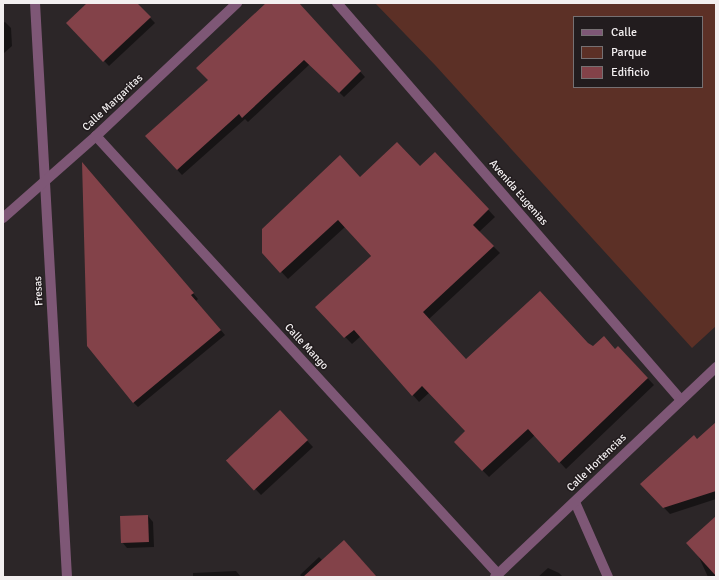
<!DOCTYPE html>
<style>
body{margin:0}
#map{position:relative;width:719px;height:580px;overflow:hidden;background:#2c2628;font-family:Signika,sans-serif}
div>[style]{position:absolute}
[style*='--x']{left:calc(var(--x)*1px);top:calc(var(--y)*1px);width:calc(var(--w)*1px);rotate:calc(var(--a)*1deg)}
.green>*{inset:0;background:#5c3026}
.shadow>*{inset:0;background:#0007}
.building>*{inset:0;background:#834249;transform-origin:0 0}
.minor>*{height:10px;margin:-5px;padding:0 5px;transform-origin:5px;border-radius:5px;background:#7e5776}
span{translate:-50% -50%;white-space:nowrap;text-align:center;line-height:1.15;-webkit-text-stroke:3px #221c1e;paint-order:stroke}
.street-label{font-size:11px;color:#f3eff0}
.frame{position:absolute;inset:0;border:4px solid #f3eff0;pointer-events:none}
.legend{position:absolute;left:573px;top:16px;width:130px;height:72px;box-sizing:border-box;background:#221c1e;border:1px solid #767072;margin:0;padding:5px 7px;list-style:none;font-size:12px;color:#f3eff0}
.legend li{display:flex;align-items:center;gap:8px;height:20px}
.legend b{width:20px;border:1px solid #767072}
</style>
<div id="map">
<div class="green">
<i style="clip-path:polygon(evenodd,375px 3px,716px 3px,716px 326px,692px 348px,435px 65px,375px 3px,574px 17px,702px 17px,702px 87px,574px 87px,574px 17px)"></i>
</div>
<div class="shadow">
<i style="clip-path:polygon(89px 3px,136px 3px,155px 23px,109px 66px,68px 23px)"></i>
<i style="clip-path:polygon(268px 3px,298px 3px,365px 77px,344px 97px,310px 64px,248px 122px,245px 119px,182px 175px,146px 136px,209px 81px)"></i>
<i style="clip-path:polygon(5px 22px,11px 28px,12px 46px,3px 54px,3px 23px)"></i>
<i style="clip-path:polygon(442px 160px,495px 217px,479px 232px,500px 253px,429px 319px,466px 360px,588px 345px,625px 354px,654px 385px,566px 469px,535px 435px,489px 477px,455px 442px,467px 431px,430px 392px,419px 402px,361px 336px,352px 344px,316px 307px,371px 256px,345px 227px,288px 279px,263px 252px,360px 178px,420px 167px)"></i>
<i style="clip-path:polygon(87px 168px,198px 299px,196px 301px,225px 335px,138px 407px,133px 402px)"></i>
<i style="clip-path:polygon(286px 418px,313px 447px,261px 495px,227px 459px)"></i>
<i style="clip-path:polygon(716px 437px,716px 499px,670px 514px,641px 484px,697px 440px)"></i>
<i style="clip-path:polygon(148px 516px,153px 522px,154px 547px,127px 548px,122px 542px)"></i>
<i style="clip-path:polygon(716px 517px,716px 577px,708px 577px,698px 555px)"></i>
<i style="clip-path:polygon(344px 541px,376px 576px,302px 577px,300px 575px,319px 557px,323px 561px)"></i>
<i style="clip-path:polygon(548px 568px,559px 573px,563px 577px,538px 577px)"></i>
<i style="clip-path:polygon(236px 571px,241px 577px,193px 577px,193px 573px)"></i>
</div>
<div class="building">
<i style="clip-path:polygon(87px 3px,137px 3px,151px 17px,103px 62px,66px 23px)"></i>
<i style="clip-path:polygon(266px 3px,299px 3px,361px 71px,339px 93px,304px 60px,242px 118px,239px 114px,177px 170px,145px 136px,208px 80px,196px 68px)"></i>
<i style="clip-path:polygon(397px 142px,420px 166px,435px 152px,489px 209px,473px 225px,494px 246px,423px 312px,466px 359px,540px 291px,588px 343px,593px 346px,604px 336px,615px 349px,618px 346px,648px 378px,559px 463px,528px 429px,482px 471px,454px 442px,465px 431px,422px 386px,412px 396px,354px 330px,344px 338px,315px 307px,371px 256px,338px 220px,280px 273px,262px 253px,262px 229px,340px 155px,360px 177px)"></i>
<i style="clip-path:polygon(82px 162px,194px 293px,191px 295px,221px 330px,133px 403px,87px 346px)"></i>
<i style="left:280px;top:410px;width:41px;height:74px;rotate:47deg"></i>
<i style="clip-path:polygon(716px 422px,716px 491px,663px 508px,640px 484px,694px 435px,697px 439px)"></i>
<i style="left:148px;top:515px;width:27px;height:28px;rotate:88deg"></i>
<i style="clip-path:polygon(716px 516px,716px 576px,686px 543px)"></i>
<i style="clip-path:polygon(344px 540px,377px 577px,303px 577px)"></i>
</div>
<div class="minor">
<i style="--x:35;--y:3;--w:575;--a:86.81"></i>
<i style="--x:337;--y:3;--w:525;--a:49.09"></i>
<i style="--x:96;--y:136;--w:595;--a:47.45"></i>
<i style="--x:3;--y:218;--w:124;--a:-41.4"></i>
<i style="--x:96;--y:136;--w:194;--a:-43.3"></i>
<i style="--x:575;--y:502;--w:82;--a:66.3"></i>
<i style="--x:495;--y:577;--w:305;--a:-43.5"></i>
</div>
<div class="street-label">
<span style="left:113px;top:103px;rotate:-43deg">Calle Margaritas</span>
<span style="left:518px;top:193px;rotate:49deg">Avenida Eugenias</span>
<span style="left:39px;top:291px;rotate:-93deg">Fresas</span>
<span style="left:306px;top:347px;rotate:47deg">Calle Mango</span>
<span style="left:597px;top:463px;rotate:-44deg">Calle Hortencias</span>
</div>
<div class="frame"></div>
<ul class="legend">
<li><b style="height:5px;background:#7e5776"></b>Calle</li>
<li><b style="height:11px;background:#5c3026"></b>Parque</li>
<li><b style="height:11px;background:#834249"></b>Edificio</li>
</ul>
</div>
